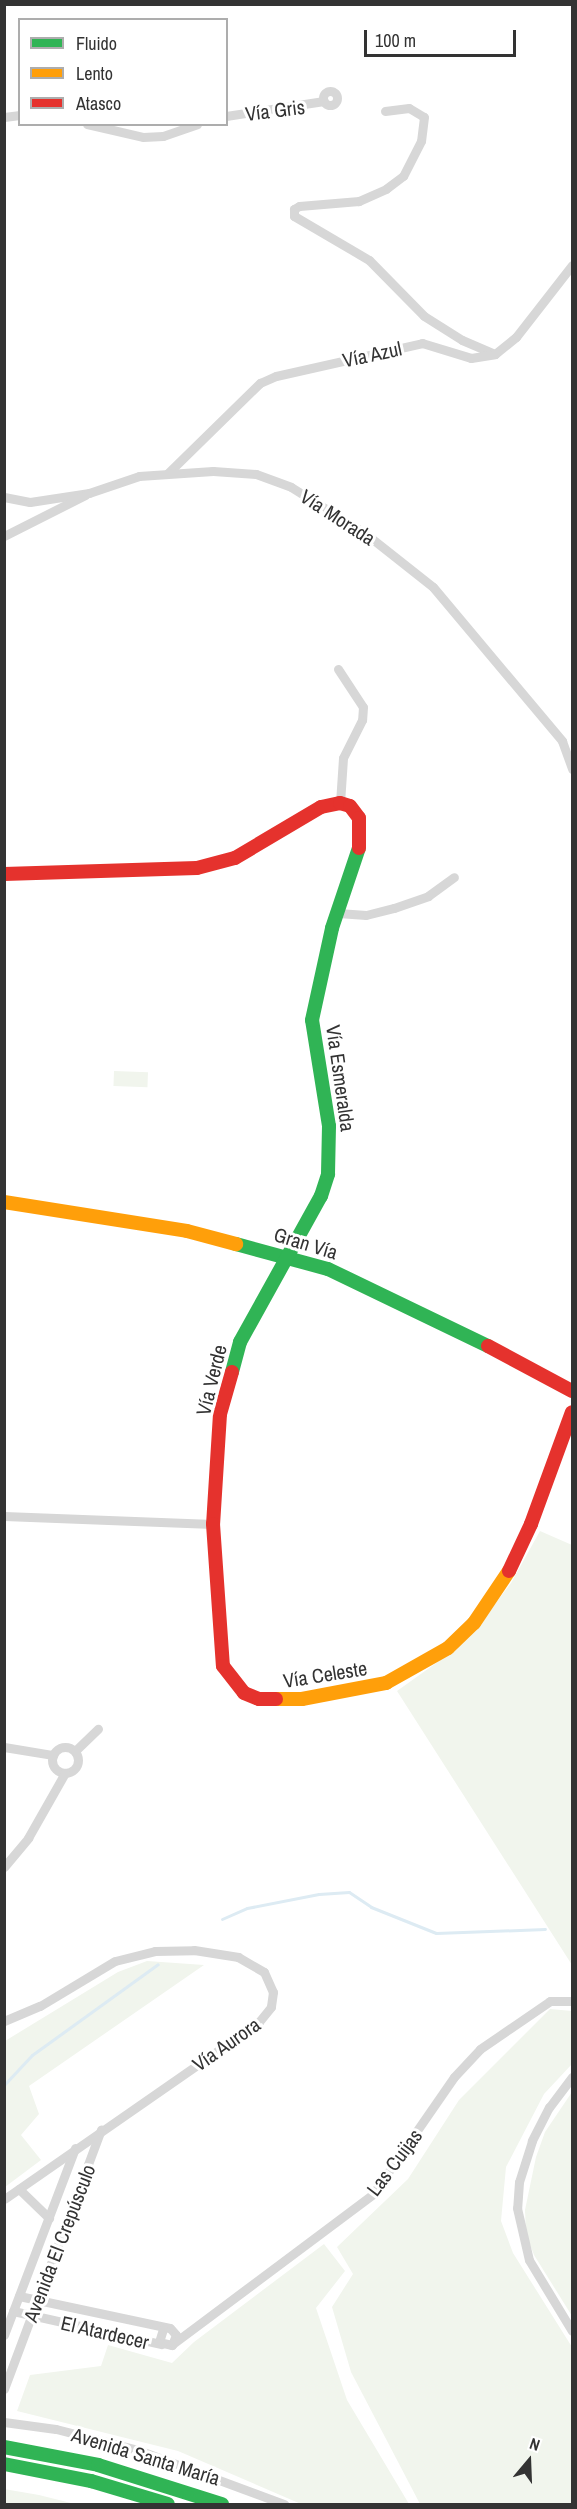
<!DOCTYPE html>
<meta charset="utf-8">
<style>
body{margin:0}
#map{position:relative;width:577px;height:2509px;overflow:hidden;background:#fff;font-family:"Archivo Narrow",sans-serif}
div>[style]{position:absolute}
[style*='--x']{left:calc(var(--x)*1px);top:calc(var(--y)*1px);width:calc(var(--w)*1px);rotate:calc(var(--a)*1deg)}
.green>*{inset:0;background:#f1f5ed;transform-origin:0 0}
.stream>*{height:3px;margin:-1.5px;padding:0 1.5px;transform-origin:1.5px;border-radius:1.5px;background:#ddebf3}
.street>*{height:9px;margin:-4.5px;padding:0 4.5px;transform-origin:4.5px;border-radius:4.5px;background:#d7d7d7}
.street>.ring{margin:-4.5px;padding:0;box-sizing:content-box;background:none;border:9px solid #d7d7d7;border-radius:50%}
.fast>*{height:14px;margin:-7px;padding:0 7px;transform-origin:7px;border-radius:7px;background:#30b455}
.slow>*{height:14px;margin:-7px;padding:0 7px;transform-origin:7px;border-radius:7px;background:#ff9f0a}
.jam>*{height:14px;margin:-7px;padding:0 7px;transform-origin:7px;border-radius:7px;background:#e5322d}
span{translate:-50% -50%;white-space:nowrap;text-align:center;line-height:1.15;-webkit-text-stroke:6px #fff;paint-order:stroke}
.street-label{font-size:20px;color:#333}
.frame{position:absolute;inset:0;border:6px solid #333;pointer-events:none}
.legend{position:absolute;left:18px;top:18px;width:210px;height:108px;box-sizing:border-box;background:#fff;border:2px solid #adadad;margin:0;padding:8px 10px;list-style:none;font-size:18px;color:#333}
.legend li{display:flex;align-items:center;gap:12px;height:30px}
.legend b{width:30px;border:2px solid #adadad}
.north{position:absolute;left:499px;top:2431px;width:60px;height:60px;-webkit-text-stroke:4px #fff;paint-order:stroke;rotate:19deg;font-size:16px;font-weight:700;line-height:24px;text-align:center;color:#333}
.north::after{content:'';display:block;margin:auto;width:21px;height:27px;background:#333;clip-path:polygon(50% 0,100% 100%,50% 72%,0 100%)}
.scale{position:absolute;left:364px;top:30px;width:152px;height:27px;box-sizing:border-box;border:3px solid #333;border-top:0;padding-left:8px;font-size:18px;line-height:21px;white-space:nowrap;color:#333;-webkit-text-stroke:4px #fff;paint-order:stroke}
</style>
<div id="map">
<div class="green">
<i style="left:114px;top:1071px;width:34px;height:15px;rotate:2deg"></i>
<i style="clip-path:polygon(540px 1531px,572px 1545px,572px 1965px,397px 1691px,446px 1656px,486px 1616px,511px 1583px)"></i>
<i style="clip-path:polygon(147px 1961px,204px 1965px,29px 2086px,39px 2114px,21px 2135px,41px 2160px,5px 2187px,5px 2041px,118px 1972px)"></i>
<i style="clip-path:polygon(550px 2009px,572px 2011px,572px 2064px,544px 2094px,506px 2167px,501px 2221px,513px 2253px,572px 2347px,572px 2504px,420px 2504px,351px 2372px,332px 2307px,353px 2274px,337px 2247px,408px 2179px,459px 2100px)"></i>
<i style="clip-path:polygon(572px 2092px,572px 2316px,534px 2255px,526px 2234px,525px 2210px,536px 2157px,545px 2132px)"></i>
<i style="clip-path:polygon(324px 2244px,345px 2271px,316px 2308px,347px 2400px,409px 2504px,301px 2504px,178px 2451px,17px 2411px,30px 2375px,101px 2366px,108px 2345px,172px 2363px,194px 2342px)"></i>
<i style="clip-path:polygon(4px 2489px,39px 2495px,75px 2504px,5px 2504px)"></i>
</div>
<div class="stream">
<i style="--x:222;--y:1919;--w:27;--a:-24"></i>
<i style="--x:247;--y:1908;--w:73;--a:-11"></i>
<i style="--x:319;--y:1894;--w:30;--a:-4"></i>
<i style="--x:349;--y:1892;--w:27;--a:34"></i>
<i style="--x:371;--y:1907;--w:70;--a:21.8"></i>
<i style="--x:436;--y:1933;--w:109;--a:-2.1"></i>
<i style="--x:4;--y:2085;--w:41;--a:-47"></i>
<i style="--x:32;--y:2055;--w:155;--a:-35.8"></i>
</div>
<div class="street">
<i class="ring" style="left:323px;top:91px;width:5px;height:5px"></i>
<i style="--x:385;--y:111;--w:24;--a:-7"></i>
<i style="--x:409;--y:108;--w:17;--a:31"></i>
<i style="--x:424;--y:117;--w:24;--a:97"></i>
<i style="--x:421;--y:141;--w:39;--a:117"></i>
<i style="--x:403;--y:176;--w:21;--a:143"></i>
<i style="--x:386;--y:189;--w:30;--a:156"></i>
<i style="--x:359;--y:201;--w:60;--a:175.2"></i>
<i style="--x:299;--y:206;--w:6;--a:149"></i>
<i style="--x:294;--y:209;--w:7;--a:90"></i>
<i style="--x:294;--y:216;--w:87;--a:30.4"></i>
<i style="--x:369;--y:260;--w:78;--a:45.5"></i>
<i style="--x:424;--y:316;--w:45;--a:32.3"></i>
<i style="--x:462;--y:340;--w:36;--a:23"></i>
<i style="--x:226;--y:116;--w:99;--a:-8.7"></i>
<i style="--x:4;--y:117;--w:16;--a:-7"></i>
<i style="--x:87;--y:124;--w:57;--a:13.1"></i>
<i style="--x:143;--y:137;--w:20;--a:-3"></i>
<i style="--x:163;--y:136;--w:36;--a:-19"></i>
<i style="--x:168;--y:473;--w:129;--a:-44.4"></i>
<i style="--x:260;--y:383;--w:17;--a:-24"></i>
<i style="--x:276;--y:376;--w:150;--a:-12.7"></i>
<i style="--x:422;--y:343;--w:51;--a:17"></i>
<i style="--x:471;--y:358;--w:24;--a:-9"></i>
<i style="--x:495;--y:354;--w:27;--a:-39"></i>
<i style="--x:516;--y:337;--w:91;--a:-52.1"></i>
<i style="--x:4;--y:497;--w:26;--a:11"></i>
<i style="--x:30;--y:502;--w:60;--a:-8.7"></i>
<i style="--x:89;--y:493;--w:53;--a:-18.8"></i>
<i style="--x:139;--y:476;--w:74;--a:-3.9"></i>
<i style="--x:213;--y:471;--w:43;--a:4"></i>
<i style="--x:256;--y:474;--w:37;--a:20"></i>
<i style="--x:291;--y:487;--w:89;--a:32.1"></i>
<i style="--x:366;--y:534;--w:85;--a:38.3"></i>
<i style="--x:433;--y:587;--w:201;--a:50"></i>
<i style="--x:562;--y:741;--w:30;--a:70"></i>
<i style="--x:4;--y:536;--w:91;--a:-26.8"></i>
<i style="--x:338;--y:669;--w:45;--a:56.7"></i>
<i style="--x:363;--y:707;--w:13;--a:94"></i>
<i style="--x:362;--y:720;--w:42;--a:116.6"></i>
<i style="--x:343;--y:758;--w:45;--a:93.8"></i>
<i style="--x:338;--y:913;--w:28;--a:4"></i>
<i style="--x:366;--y:915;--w:29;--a:-14"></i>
<i style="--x:394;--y:908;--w:36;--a:-19"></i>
<i style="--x:428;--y:896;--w:32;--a:-36"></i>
<i style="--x:4;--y:1516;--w:209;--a:2.2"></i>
<i class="ring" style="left:52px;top:1747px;width:17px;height:17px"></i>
<i style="--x:4;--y:1747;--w:50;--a:9.3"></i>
<i style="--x:75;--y:1751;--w:32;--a:-44"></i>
<i style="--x:4;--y:1867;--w:38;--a:-50"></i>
<i style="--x:28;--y:1838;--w:75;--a:-60.4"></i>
<i style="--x:4;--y:2021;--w:39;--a:-23"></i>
<i style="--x:40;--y:2006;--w:87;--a:-31"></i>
<i style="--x:115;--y:1961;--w:41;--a:-14"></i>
<i style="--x:155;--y:1951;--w:39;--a:-1"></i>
<i style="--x:194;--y:1950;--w:45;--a:9"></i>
<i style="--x:238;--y:1957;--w:30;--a:30"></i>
<i style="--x:264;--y:1972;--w:22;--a:66"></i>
<i style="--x:273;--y:1992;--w:15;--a:98"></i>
<i style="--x:271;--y:2007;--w:19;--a:129"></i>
<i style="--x:259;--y:2022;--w:310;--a:145.2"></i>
<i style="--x:572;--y:2077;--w:38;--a:127"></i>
<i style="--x:549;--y:2107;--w:38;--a:117"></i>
<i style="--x:532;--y:2141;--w:43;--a:107.6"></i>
<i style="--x:519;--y:2182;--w:26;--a:94"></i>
<i style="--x:517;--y:2208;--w:53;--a:77"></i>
<i style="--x:529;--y:2260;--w:83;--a:58.8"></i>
<i style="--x:19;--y:2189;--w:42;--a:44"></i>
<i style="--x:19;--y:2296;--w:154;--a:12"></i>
<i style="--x:170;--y:2328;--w:9;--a:49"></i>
<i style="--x:176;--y:2335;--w:11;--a:112"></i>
<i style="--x:172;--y:2345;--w:13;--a:-167"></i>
<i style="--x:159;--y:2342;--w:14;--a:-73"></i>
<i style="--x:13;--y:2311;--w:152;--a:12.6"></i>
<i style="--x:4;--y:2335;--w:200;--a:-69.2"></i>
<i style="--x:174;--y:2343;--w:249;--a:-36.8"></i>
<i style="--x:373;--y:2194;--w:142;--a:-55.3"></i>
<i style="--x:454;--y:2077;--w:38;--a:-47"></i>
<i style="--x:480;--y:2049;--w:85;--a:-34.4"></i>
<i style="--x:550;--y:2001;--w:22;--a:0"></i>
<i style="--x:4;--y:2389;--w:277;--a:-69.5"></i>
<i style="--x:4;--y:2422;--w:52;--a:7.7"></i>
<i style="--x:56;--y:2429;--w:85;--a:14.4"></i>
<i style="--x:138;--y:2450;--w:156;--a:20.3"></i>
</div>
<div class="fast">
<i style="--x:236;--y:1244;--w:95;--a:15.2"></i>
<i style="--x:328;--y:1269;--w:178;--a:25.7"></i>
<i style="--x:232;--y:1372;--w:31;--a:-75"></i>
<i style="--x:240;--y:1342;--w:167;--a:-61"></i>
<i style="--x:321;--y:1196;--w:23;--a:-72"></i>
<i style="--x:328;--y:1174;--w:48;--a:-88.8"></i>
<i style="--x:329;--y:1126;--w:107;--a:-99.1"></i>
<i style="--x:312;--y:1020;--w:94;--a:-77.7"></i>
<i style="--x:332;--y:928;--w:84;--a:-71.4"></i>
<i style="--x:4;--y:2447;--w:96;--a:10.8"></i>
<i style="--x:98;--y:2465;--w:130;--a:17.5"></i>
<i style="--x:4;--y:2464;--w:89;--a:11.1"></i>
<i style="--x:91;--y:2481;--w:80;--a:16.6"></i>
</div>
<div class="slow">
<i style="--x:4;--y:1202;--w:185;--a:9"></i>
<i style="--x:187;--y:1231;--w:51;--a:14.9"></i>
<i style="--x:276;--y:1699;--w:26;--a:0"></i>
<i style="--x:302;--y:1699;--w:86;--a:-10.8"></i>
<i style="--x:386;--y:1683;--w:71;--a:-29.4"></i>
<i style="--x:448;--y:1648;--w:36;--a:-44"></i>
<i style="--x:474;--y:1623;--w:63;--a:-56.1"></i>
</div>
<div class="jam">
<i style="--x:4;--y:874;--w:193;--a:-1.8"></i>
<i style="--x:197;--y:868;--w:39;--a:-15"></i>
<i style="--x:235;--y:858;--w:100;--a:-30.7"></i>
<i style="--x:321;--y:807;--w:19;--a:-12"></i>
<i style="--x:340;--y:803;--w:10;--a:17"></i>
<i style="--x:350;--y:806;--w:15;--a:53"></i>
<i style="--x:359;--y:818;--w:30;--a:90"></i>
<i style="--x:488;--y:1346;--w:95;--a:28.2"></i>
<i style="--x:232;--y:1372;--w:44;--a:105.9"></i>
<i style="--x:220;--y:1414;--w:110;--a:93.6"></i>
<i style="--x:213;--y:1524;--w:142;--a:86"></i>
<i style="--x:223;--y:1666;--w:34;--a:52"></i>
<i style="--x:244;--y:1693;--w:16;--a:22"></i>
<i style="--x:259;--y:1699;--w:17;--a:0"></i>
<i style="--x:509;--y:1571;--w:52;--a:-64.9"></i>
<i style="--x:531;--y:1524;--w:119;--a:-69.9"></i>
</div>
<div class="street-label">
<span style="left:275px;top:110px;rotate:-7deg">Vía Gris</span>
<span style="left:372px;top:354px;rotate:-12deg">Vía Azul</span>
<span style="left:338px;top:517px;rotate:33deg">Vía Morada</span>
<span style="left:341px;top:1078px;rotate:82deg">Vía Esmeralda</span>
<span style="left:306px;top:1243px;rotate:17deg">Gran Vía</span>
<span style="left:211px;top:1380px;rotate:-76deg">Vía Verde</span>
<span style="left:325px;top:1674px;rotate:-9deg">Vía Celeste</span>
<span style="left:226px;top:2044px;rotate:-35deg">Vía Aurora</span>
<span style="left:394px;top:2162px;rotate:-53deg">Las Cuijas</span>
<span style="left:59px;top:2243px;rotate:-69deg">Avenida El Crepúsculo</span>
<span style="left:105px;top:2332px;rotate:13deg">El Atardecer</span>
<span style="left:146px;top:2456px;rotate:17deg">Avenida Santa María</span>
</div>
<div class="frame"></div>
<ul class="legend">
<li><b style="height:8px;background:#30b455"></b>Fluido</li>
<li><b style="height:8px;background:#ff9f0a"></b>Lento</li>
<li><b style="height:8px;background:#e5322d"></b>Atasco</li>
</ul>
<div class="north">N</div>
<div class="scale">100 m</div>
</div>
